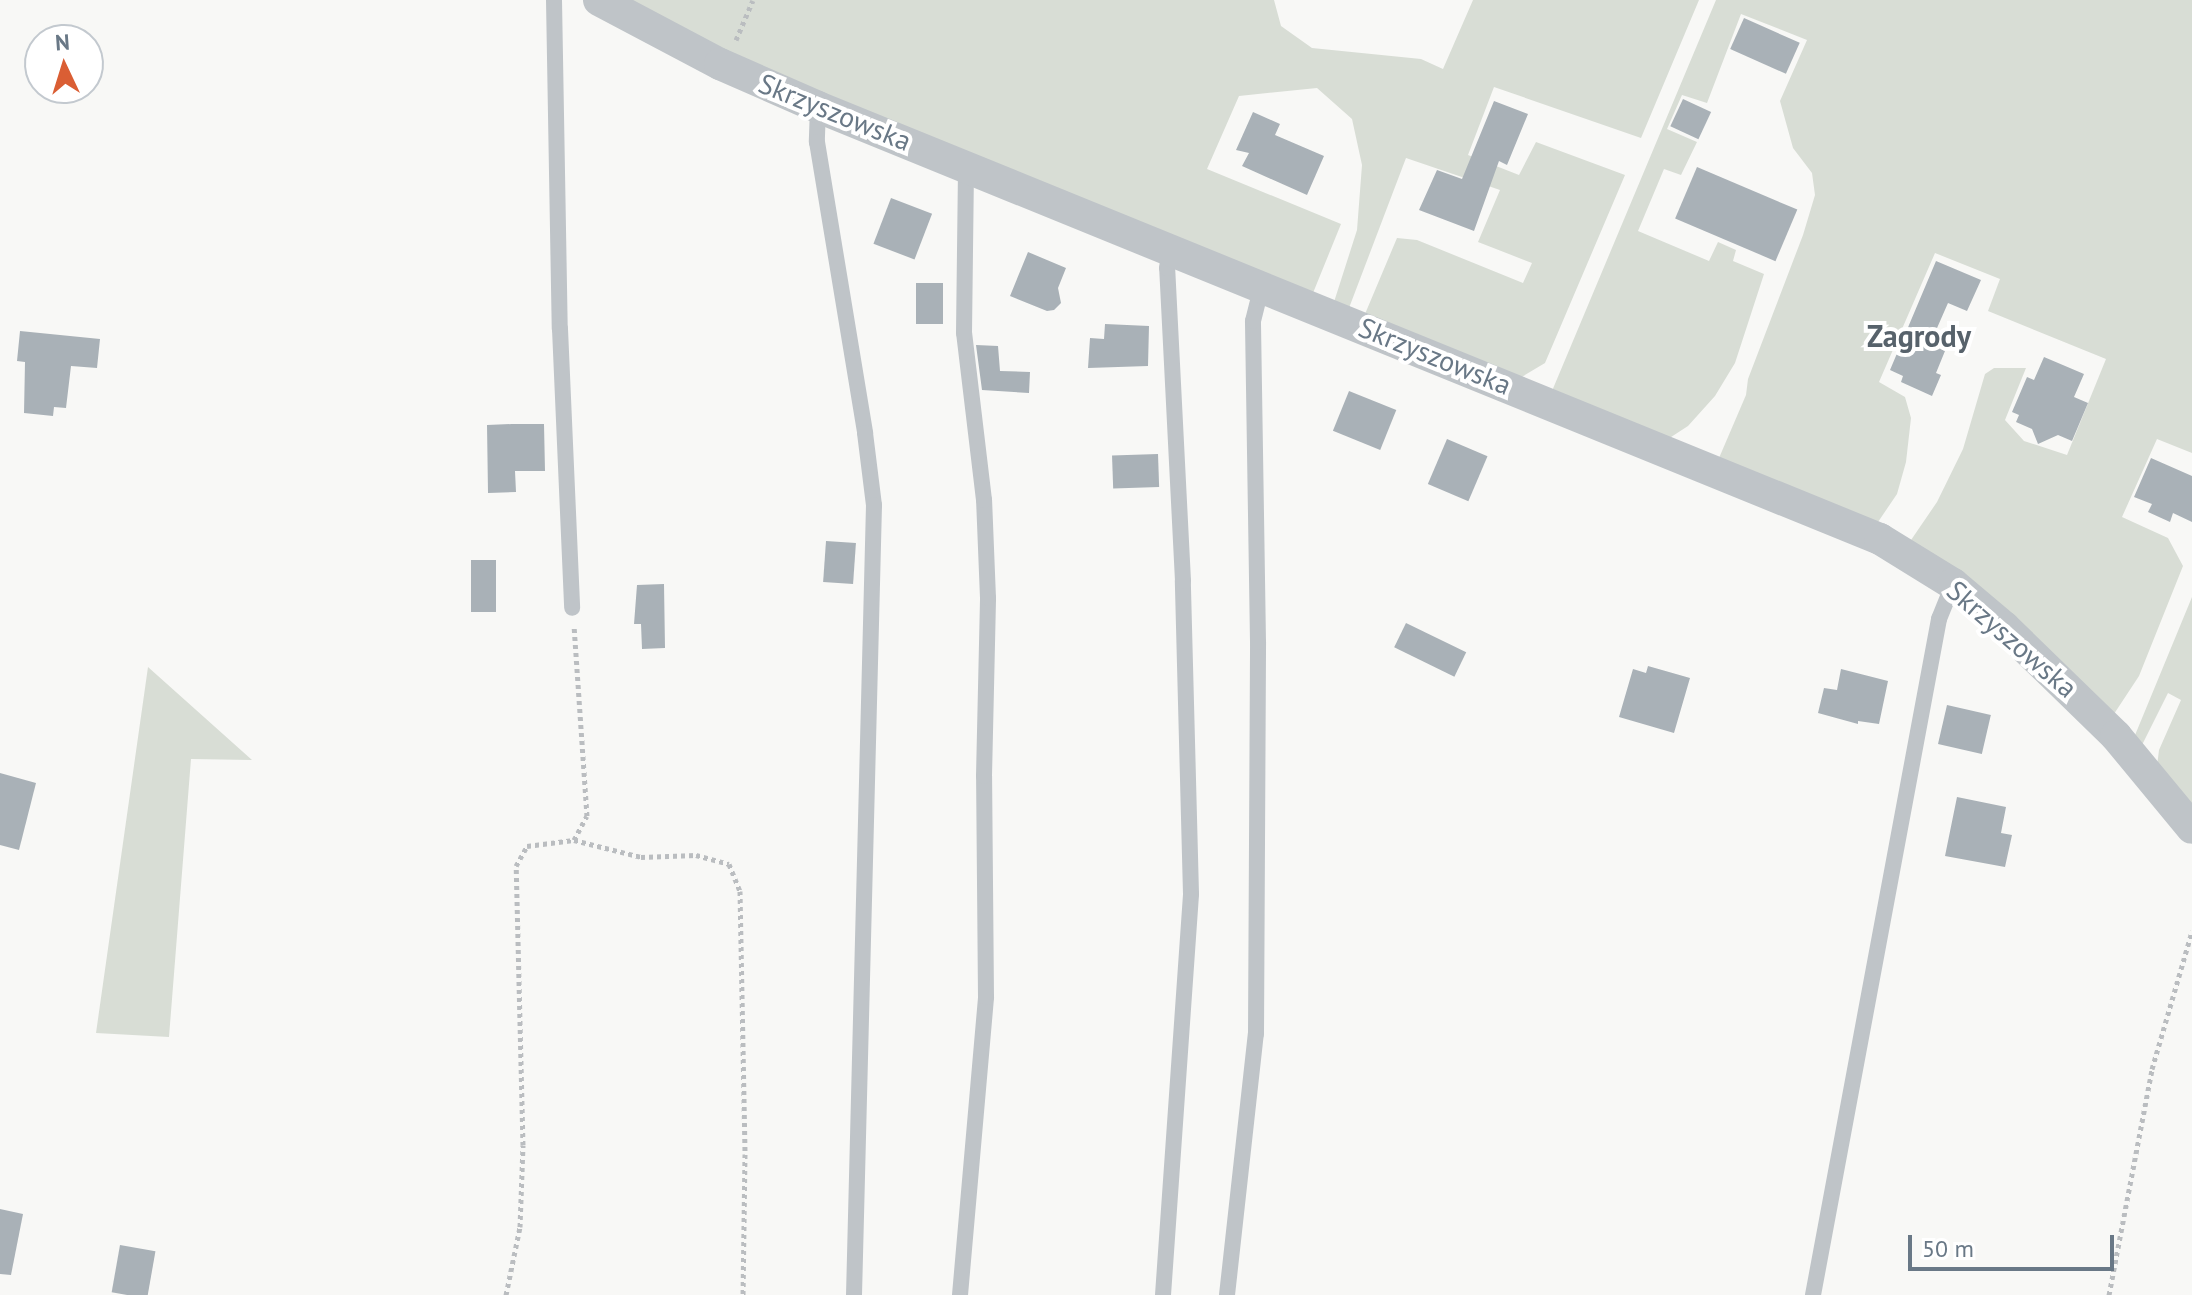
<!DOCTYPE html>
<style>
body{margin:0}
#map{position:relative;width:2192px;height:1295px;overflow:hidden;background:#f8f8f6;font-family:"PT Sans",sans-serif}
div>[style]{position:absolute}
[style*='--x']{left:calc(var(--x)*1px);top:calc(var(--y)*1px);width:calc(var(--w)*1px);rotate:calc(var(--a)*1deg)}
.green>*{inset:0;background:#d8ddd5}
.building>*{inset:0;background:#a9b1b7;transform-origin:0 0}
.path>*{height:5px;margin-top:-2.5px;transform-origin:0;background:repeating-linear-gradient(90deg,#babdc0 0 4px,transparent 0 8px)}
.lane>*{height:16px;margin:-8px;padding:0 8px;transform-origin:8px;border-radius:8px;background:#bfc4c8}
.street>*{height:32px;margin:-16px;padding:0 16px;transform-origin:16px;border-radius:16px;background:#bfc4c8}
span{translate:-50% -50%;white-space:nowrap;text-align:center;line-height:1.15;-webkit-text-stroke:8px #fff;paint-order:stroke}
.street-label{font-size:28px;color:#697886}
.neighbourhood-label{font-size:30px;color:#57626b;font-weight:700}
.north{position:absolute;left:24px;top:24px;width:80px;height:80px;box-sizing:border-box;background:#fff;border:2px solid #c3c9cf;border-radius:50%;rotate:356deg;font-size:22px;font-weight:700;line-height:32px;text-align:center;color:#697886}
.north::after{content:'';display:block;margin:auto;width:28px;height:36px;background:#da5e34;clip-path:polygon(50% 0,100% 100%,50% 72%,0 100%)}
.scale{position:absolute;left:1908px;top:1235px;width:206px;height:36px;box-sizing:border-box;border:4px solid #697886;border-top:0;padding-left:10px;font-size:24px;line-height:28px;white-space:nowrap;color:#697886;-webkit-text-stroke:6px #fff;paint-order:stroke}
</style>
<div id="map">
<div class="green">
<i style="clip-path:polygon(621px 0,1274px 0,1281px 26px,1312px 48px,1421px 59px,1443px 69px,1473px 0,1699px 0,1641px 138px,1494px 87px,1468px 155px,1519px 175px,1536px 142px,1625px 175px,1545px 363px,1520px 378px,1365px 314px,1397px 238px,1417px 240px,1523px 283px,1532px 263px,1478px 242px,1500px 190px,1406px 158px,1349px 308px,1334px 302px,1357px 230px,1362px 165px,1352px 119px,1317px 88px,1239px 96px,1207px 169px,1341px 224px,1313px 293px,747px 64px)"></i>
<i style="clip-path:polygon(1716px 0,2192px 0,2192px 453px,2157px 439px,2122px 517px,2168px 538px,2183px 566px,2139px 676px,2112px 717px,1909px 543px,1937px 502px,1963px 449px,1985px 374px,1994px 368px,2026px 368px,2005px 420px,2024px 441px,2067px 455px,2106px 359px,1988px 311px,2000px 279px,1935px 253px,1879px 382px,1905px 397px,1911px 418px,1906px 462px,1897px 494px,1878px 522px,1719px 458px,1746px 395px,1748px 379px,1803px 235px,1815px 195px,1812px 173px,1793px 148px,1780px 101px,1807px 40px,1741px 14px,1707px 103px,1682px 95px,1667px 129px,1697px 142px,1681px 175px,1664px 169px,1638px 231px,1709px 261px,1718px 242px,1736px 250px,1733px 261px,1764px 274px,1735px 363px,1715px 396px,1688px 426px,1668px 439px,1552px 391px)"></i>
<i style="clip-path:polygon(2192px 597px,2192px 810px,2157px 766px,2159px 750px,2181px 700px,2168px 693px,2141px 747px,2133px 740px)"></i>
<i style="clip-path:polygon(148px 667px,252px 760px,191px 759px,169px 1037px,96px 1033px)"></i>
</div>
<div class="building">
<i style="left:1744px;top:18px;width:61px;height:34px;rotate:24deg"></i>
<i style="left:1683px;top:99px;width:31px;height:30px;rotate:25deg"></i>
<i style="clip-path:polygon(1494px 101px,1528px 114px,1507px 165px,1499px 161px,1474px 231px,1419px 210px,1437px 170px,1462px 179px)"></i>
<i style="clip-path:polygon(1253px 112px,1280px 124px,1275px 135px,1324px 156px,1307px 195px,1242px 166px,1249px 153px,1236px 150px)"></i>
<i style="left:1697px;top:167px;width:109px;height:56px;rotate:23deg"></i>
<i style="left:891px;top:198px;width:44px;height:49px;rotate:21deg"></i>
<i style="clip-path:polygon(1028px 252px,1066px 268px,1058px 288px,1061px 303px,1054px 310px,1047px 311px,1010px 296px)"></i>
<i style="clip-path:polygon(1936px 261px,1981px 280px,1967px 311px,1948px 303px,1930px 344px,1945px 351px,1936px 373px,1941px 375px,1932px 396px,1901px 382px,1903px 376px,1890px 370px)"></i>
<i style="left:916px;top:283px;width:27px;height:41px"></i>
<i style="clip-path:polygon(1105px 324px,1149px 326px,1148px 366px,1088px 368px,1090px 338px,1104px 339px)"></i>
<i style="clip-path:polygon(20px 331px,100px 339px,97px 368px,71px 366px,66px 408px,54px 407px,53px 416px,24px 413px,25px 362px,17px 361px)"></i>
<i style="clip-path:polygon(976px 345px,998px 346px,1000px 371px,1030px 372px,1029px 393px,982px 390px)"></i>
<i style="clip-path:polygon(2044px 357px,2084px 374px,2074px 397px,2088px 403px,2072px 441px,2058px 435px,2038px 444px,2032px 429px,2016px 422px,2019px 415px,2012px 412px,2027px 377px,2034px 380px)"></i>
<i style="left:1349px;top:391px;width:51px;height:43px;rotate:22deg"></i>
<i style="clip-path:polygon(512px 424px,544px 424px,545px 471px,515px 471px,516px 492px,488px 493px,487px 425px)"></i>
<i style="left:1447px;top:439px;width:44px;height:49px;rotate:23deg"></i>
<i style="left:1158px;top:454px;width:33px;height:46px;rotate:88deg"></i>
<i style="clip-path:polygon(2151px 458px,2192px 476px,2192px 522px,2173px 513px,2170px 522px,2148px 512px,2152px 504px,2134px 497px)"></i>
<i style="left:826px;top:541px;width:30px;height:41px;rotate:4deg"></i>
<i style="left:471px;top:560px;width:25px;height:52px"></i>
<i style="clip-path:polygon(664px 584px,665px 648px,642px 649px,641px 624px,634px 624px,637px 585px)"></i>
<i style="left:1406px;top:623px;width:67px;height:27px;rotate:26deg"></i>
<i style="clip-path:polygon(1648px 666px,1690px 678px,1674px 733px,1619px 717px,1633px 669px,1646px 673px)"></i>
<i style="clip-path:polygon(1841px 669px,1888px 681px,1879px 724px,1858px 721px,1858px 724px,1818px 713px,1824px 688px,1837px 690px)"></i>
<i style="left:1947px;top:705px;width:45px;height:40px;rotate:13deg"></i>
<i style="clip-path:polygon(0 773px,36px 783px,19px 850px,0 845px)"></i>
<i style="clip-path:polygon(1957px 797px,2006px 807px,2001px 833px,2012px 835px,2005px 867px,1945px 856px)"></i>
<i style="clip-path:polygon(0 1209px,23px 1214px,11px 1275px,0 1274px)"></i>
<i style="left:120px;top:1245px;width:36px;height:48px;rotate:10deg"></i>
</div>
<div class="path">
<i style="--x:736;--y:40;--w:43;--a:-67"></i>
<i style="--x:574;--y:840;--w:69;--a:14.2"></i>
<i style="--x:641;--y:857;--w:55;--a:-2.1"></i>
<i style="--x:696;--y:855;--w:34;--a:15"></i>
<i style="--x:729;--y:864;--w:29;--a:68"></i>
<i style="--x:740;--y:891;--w:263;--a:88.9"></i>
<i style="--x:745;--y:1154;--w:141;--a:90.8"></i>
<i style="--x:506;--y:1295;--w:69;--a:-78.4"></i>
<i style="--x:520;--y:1227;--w:82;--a:-87.9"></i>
<i style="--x:523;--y:1145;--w:279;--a:-91.4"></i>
<i style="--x:516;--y:866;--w:23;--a:-61"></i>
<i style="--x:527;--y:846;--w:47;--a:-7.3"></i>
<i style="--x:574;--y:840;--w:27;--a:-62"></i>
<i style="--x:587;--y:816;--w:191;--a:-93.9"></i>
<i style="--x:2109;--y:1295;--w:230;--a:-79.2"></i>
<i style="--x:2152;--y:1069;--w:144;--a:-73.8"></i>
</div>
<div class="lane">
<i style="--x:554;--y:0;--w:329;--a:89"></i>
<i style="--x:560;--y:329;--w:279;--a:87.5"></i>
<i style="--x:818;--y:107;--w:35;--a:92"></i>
<i style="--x:817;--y:142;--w:295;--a:80.6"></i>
<i style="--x:865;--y:433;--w:73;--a:82.9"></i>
<i style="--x:874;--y:505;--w:790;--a:91.45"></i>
<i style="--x:960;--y:1295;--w:299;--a:-85"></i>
<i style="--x:986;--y:997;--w:221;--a:-90.5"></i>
<i style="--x:984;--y:776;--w:178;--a:-88.7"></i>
<i style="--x:988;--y:598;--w:98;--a:-92.3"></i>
<i style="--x:984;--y:500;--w:168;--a:-96.8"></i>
<i style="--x:964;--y:333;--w:168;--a:-89.3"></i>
<i style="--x:1163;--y:1295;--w:402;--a:-86"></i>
<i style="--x:1191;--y:894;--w:313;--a:-91.5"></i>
<i style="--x:1183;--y:581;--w:313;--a:-92.9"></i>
<i style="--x:1167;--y:268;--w:19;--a:-81"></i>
<i style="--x:1227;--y:1295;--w:263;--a:-83.7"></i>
<i style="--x:1256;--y:1034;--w:392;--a:-89.7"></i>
<i style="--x:1258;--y:642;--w:321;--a:-90.9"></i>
<i style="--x:1253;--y:321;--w:36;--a:-76"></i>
<i style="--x:1813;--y:1295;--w:688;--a:-79.44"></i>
<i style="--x:1939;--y:619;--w:38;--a:-68"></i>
</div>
<div class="street">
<i style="--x:599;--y:0;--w:137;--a:27.9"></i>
<i style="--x:720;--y:64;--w:107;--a:23.7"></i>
<i style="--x:818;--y:107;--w:1147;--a:22.14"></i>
<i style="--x:1880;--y:539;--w:86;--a:31.7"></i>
<i style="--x:1953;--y:584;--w:67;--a:40.1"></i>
<i style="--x:2004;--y:627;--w:156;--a:44.2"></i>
<i style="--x:2116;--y:736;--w:119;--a:50.4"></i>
</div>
<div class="street-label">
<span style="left:835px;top:112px;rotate:22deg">Skrzyszowska</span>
<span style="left:1435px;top:356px;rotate:22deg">Skrzyszowska</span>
<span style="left:2012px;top:639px;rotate:41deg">Skrzyszowska</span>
</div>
<div class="neighbourhood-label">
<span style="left:1919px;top:336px">Zagrody</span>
</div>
<div class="north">N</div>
<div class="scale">50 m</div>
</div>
